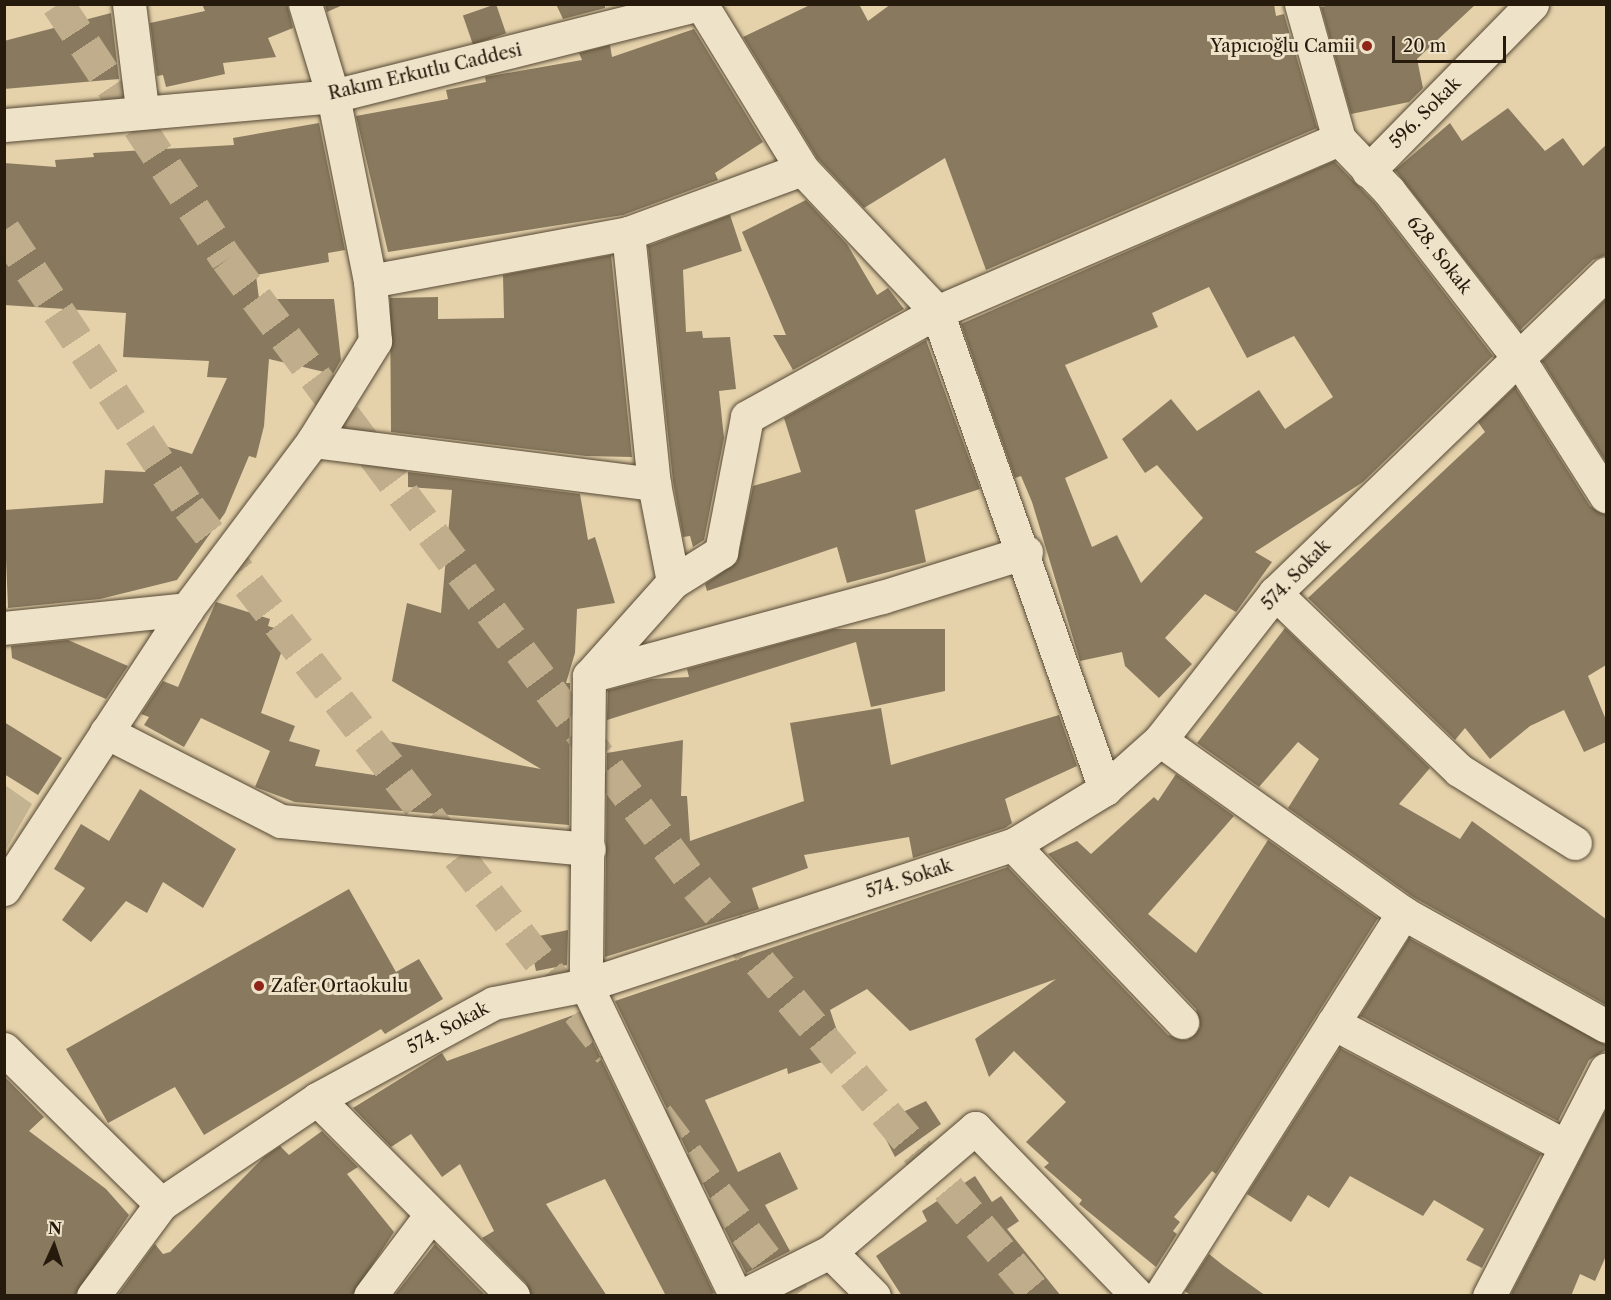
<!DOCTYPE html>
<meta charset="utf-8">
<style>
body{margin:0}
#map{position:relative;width:1611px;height:1300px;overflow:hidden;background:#e5d2ab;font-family:"Libre Caslon Text",serif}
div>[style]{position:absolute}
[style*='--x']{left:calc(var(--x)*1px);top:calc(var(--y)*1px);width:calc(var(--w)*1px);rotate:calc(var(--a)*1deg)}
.green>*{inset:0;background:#c4b390}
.building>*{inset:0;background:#897a5f;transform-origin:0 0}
.primary-tunnel>*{height:33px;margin-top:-16.5px;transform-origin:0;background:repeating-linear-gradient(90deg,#bfad8b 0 33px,transparent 0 49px)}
.roads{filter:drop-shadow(0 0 2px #554834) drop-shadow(0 0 2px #554834)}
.street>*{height:33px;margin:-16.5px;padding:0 16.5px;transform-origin:16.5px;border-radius:16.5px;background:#eee2c8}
.secondary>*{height:33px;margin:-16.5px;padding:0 16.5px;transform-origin:16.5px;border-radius:16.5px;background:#eee2c8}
.dots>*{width:16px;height:16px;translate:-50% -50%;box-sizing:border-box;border:3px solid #eee2c8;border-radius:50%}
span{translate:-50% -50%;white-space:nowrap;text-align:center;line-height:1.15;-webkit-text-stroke:6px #eee2c8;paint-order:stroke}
.poi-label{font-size:18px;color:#251a0c}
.right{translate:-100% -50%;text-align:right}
.left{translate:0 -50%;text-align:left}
.street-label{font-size:18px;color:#251a0c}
.frame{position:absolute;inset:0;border:6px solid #251a0c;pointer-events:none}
.north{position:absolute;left:24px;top:1216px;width:60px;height:60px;-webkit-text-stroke:4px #eee2c8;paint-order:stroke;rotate:3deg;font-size:16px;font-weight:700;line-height:24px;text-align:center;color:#251a0c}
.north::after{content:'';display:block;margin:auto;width:21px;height:27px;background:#251a0c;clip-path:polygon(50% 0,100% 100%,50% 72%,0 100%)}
.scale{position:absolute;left:1392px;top:36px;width:114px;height:27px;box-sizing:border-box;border:3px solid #251a0c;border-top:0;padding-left:8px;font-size:18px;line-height:21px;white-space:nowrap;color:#251a0c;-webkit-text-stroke:4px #eee2c8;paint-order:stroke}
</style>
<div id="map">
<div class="green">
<i style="clip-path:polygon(5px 785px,32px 804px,5px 851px)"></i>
</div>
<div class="building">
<i style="clip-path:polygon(202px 4px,287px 4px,293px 28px,268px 38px,276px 57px,223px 63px,225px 74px,166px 87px,163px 75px,157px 76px,150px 23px,205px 11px)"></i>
<i style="clip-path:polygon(325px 4px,345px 4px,327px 12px)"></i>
<i style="left:496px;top:4px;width:31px;height:35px;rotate:71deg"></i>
<i style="clip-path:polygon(556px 4px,605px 4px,605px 8px,563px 19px)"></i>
<i style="clip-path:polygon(812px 4px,859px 4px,868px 21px,891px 4px,1274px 4px,1276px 16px,1284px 14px,1317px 128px,986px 270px,945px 158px,864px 208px,817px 158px,743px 37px)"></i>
<i style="clip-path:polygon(1335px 4px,1476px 4px,1417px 59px,1423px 88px,1409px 102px,1351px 114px,1321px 7px)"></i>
<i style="clip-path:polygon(111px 13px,119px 79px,4px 89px,4px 41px)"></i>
<i style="clip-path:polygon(694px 29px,763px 142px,715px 173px,718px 180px,623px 215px,388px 252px,356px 116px,448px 99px,446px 90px,486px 82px,485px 77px,582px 60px,579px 53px,610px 45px,612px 57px)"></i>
<i style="clip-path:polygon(1508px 108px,1545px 151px,1563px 138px,1583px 166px,1606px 145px,1606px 255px,1593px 260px,1520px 330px,1395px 170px,1450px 123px,1462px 141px)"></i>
<i style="clip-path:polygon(319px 123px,345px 250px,328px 253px,329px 262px,256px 275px,259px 299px,334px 299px,341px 360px,333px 374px,269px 359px,264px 426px,256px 458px,249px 456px,225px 513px,177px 580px,100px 599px,8px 608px,4px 510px,103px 503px,105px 470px,145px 472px,155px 443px,192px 454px,227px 378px,207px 377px,209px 361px,123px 357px,126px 313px,4px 305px,4px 163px,56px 167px,55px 160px,94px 157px,93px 153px,234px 145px,233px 138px)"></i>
<i style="clip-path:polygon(evenodd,1334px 161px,1375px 203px,1493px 356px,1363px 482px,1255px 552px,1272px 562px,1236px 612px,1205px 594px,1165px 638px,1192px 664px,1159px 698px,1125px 666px,1122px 652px,1080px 661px,1032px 502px,1021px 476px,1015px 478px,961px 324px,1334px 161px,1209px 287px,1247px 358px,1294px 336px,1333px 397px,1285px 429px,1259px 390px,1197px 431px,1171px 399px,1122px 439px,1145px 473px,1157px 465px,1203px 518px,1141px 583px,1117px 535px,1092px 547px,1065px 478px,1108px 458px,1065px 365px,1158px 327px,1152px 313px,1209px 287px)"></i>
<i style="clip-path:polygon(806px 200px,847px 244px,877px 295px,888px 288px,904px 309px,793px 370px,773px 335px,786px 335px,742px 232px)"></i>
<i style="clip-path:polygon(730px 215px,742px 251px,683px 270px,686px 332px,702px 331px,703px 338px,730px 337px,736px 389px,719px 391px,724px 438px,704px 540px,693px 547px,690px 536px,683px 537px,673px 481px,648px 246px)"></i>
<i style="clip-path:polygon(611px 255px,632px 457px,586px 456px,391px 432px,390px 298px,438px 297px,438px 319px,504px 318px,503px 275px)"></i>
<i style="clip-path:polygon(1606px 299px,1606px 462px,1542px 361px)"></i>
<i style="clip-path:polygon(926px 340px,980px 489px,915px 510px,926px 562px,847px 583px,837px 547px,707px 591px,705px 584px,737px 562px,753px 486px,801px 472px,784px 418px)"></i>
<i style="clip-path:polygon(1515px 387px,1590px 506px,1606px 515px,1606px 665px,1588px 676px,1606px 720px,1606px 742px,1584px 752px,1564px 710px,1530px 726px,1490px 759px,1465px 728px,1455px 740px,1308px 598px,1485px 432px,1478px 422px)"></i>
<i style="clip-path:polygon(408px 472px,580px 494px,588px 540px,595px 537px,615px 603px,577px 609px,575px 653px,566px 683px,570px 683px,569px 825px,295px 802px,255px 787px,270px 751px,201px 718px,184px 747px,144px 725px,149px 717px,141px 714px,163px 681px,178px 687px,216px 602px,270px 619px,268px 626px,288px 632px,261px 713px,295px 726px,289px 741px,320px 750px,315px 766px,374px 775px,381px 740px,541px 769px,392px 681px,407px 603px,441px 613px,452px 490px,408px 487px)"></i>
<i style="clip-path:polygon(1285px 628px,1430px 768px,1399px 804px,1460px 839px,1472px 821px,1606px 919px,1606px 1005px,1413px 897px,1288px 808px,1319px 759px,1298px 742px,1259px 787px,1197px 743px)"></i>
<i style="clip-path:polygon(834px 629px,945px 629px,945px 691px,871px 707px,856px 642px,607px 720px,608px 690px,651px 679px,689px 677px,687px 669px)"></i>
<i style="clip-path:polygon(68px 640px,128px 666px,106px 699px,12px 658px,11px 646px)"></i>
<i style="clip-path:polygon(881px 708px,891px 765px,1059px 715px,1077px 766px,1005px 799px,1012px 823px,1005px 828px,913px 858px,909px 837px,804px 855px,808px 868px,752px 888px,759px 909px,605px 957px,607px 753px,683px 740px,681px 796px,687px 796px,690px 841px,804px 801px,790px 723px)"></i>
<i style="clip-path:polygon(4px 722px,62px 758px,38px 795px,4px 774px)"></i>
<i style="clip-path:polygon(1176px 774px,1234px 816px,1148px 914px,1196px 953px,1268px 840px,1378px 918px,1216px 1174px,1212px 1171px,1174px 1217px,1180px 1222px,1173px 1231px,1177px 1234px,1156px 1267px,1079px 1204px,1082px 1200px,1044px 1167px,1049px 1163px,1026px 1142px,1066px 1102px,1014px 1051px,989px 1077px,975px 1039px,1056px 979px,910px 1031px,867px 989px,830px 1010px,845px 1054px,788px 1074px,787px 1068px,705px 1100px,738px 1172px,780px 1152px,798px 1189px,765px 1205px,790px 1251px,746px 1273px,615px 1001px,1008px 867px,1168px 1035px,1187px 1040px,1200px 1027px,1196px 1009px,1048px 854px,1077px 841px,1091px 854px,1154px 797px,1158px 801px)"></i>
<i style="clip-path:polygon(140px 789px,236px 849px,203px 908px,163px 882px,147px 913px,126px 901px,91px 942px,62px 920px,85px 888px,54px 869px,81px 824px,109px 841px)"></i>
<i style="clip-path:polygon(349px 889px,396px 972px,419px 959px,443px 999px,385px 1034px,381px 1029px,204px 1135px,175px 1087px,108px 1123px,66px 1049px)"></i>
<i style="clip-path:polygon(568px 930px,567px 965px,536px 971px,529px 938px)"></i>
<i style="clip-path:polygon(1409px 938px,1606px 1045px,1606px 1050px,1589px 1060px,1558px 1121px,1360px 1016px)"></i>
<i style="clip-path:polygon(579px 1013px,714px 1293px,708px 1296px,666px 1296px,605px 1179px,546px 1204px,607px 1296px,531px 1296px,526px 1283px,482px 1238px,494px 1231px,460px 1164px,442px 1177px,411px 1134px,391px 1147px,353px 1108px,442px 1053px,447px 1061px)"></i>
<i style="clip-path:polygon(1340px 1048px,1541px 1154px,1482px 1268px,1466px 1260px,1484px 1229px,1434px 1200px,1423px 1216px,1350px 1176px,1329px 1208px,1308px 1195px,1291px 1222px,1247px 1194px)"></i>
<i style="clip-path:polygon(4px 1076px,44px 1117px,29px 1131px,106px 1189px,129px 1215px,75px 1296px,4px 1296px)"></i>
<i style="clip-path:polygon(926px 1101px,941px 1124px,895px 1157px,878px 1124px)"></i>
<i style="clip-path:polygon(1606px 1109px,1606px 1256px,1595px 1281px,1580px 1274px,1571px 1296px,1510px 1296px)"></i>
<i style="clip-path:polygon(322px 1131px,358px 1167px,347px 1174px,394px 1232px,352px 1296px,117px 1296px,155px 1244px,163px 1254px,170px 1252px,264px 1157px,280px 1146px,289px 1155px)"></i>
<i style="clip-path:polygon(975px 1176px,992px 1202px,1001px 1196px,1019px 1221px,1007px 1229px,1061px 1296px,902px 1296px,876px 1256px,927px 1221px,922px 1211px)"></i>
<i style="clip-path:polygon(435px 1244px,486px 1296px,394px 1296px)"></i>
<i style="clip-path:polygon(1209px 1254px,1224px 1266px,1266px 1296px,1191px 1296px,1185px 1291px)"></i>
</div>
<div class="primary-tunnel">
<i style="--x:58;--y:4;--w:306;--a:56.5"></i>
<i style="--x:227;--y:259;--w:784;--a:53.19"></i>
<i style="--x:697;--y:887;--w:533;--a:50.18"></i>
<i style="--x:4;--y:230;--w:333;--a:56.3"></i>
<i style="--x:189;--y:507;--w:689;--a:52.31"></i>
<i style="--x:657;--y:1115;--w:227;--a:52.9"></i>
</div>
<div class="roads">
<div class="street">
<i style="--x:129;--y:4;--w:106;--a:82.9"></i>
<i style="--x:701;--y:4;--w:193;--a:58.5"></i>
<i style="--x:802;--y:169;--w:197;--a:46.6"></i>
<i style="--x:937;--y:312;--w:506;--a:70.6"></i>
<i style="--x:1301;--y:4;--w:140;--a:74.3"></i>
<i style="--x:1339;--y:139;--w:72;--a:46.1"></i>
<i style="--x:1389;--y:191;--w:209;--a:52.2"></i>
<i style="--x:1517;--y:356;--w:166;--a:57.6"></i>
<i style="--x:1368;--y:171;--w:234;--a:-45.5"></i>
<i style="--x:628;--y:233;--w:252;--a:84.1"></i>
<i style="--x:654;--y:484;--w:100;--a:79"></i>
<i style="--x:673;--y:582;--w:126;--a:131.8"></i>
<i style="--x:589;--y:676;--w:309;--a:90.6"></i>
<i style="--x:586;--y:985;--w:345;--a:64.3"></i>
<i style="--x:370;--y:281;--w:262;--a:-10.5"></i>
<i style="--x:628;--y:233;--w:185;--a:-20.2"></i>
<i style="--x:313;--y:441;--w:344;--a:7.2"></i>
<i style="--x:673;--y:582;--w:57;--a:-32"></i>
<i style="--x:721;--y:552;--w:137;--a:-79.1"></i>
<i style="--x:747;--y:417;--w:217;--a:-28.9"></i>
<i style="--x:937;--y:312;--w:438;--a:-23.3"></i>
<i style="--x:1275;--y:593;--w:255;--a:43.9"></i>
<i style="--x:1459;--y:770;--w:137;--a:32.2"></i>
<i style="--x:4;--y:628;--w:184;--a:-5.9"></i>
<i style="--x:589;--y:676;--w:303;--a:-15.1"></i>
<i style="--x:882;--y:597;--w:151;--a:-17.4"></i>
<i style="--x:106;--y:732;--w:196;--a:27"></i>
<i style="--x:281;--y:821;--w:309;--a:5.2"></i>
<i style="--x:1160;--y:740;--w:298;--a:35.4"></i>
<i style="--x:1403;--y:913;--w:232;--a:29.1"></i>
<i style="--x:1013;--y:845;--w:245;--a:46.3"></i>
<i style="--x:4;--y:889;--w:334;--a:-56.8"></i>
<i style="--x:187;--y:609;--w:210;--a:-53.1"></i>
<i style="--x:313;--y:441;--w:118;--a:-58.2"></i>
<i style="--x:375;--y:341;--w:60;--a:-94.8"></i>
<i style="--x:370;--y:281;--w:189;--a:-101.3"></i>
<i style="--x:333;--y:96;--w:96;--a:-106.9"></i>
<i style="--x:1333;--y:1023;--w:260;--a:27.9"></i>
<i style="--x:4;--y:1049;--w:221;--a:44.6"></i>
<i style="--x:317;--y:1099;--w:278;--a:45.1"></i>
<i style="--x:830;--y:1252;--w:62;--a:45"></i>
<i style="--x:370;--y:1296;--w:100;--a:-53.1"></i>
<i style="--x:742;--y:1296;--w:98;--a:-26.6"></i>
<i style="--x:830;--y:1252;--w:191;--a:-40.5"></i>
<i style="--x:975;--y:1128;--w:234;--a:45.9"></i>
<i style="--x:1160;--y:1296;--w:454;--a:-57.6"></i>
<i style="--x:1489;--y:1296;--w:255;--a:-62.7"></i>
</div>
<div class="secondary">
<i style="--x:4;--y:125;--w:330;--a:-5"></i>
<i style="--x:333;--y:96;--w:376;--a:-14.1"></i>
<i style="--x:93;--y:1296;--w:114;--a:-53.5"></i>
<i style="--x:161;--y:1204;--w:188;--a:-33.9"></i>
<i style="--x:317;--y:1099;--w:201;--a:-28.5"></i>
<i style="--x:494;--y:1003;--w:94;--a:-11.1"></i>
<i style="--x:586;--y:985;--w:449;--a:-18.2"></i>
<i style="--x:1013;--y:845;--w:108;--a:-31.3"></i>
<i style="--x:1105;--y:789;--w:74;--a:-41.7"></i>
<i style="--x:1160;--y:740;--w:187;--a:-52"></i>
<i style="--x:1275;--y:593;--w:460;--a:-44"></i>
</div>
</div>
<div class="dots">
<i style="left:1367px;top:46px;background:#8f2418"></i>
<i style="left:259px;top:986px;background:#8f2418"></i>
</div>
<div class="poi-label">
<span class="right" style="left:1355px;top:46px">Yapıcıoğlu Camii</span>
<span class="left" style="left:271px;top:986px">Zafer Ortaokulu</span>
</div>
<div class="street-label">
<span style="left:425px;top:72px;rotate:-13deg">Rakım Erkutlu Caddesi</span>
<span style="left:1425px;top:113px;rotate:-45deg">596. Sokak</span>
<span style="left:1439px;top:255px;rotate:52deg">628. Sokak</span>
<span style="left:1296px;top:575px;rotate:-46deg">574. Sokak</span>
<span style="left:909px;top:879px;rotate:-18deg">574. Sokak</span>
<span style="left:448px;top:1028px;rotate:-28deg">574. Sokak</span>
</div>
<div class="frame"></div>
<div class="north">N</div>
<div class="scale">20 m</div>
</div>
